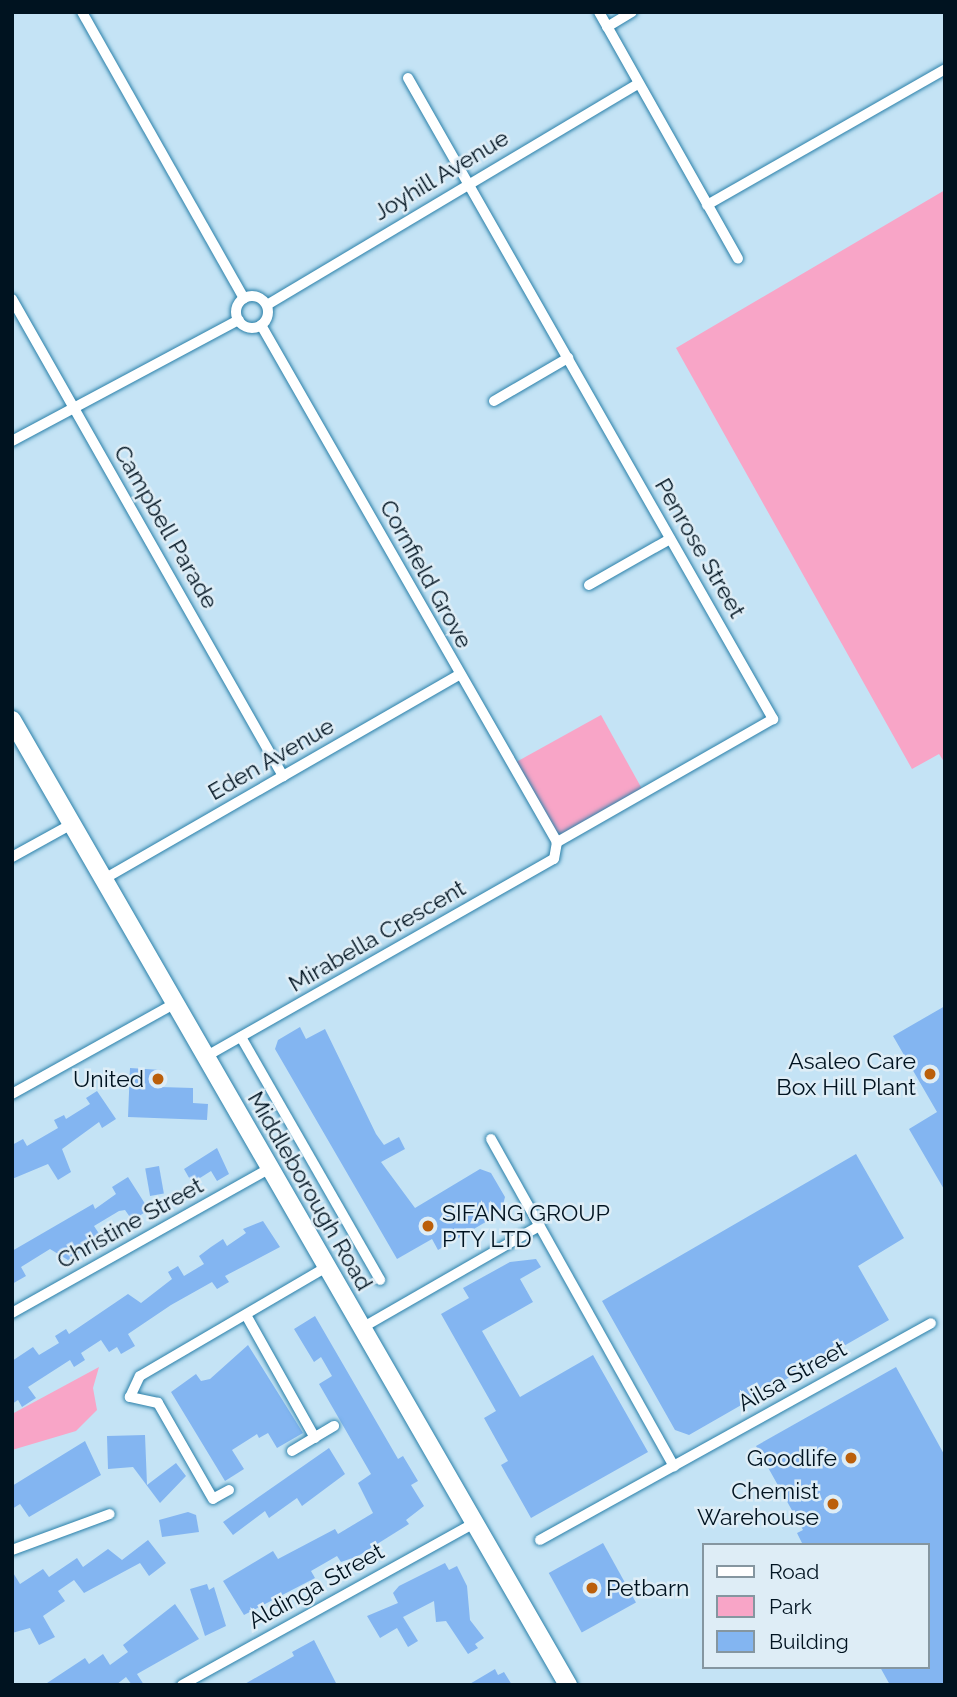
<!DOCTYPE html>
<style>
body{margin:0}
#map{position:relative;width:957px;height:1697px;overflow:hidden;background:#c4e3f5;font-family:Raleway,sans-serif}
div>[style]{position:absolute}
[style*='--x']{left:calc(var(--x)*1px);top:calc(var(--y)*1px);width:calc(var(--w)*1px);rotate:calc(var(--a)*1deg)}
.green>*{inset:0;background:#f8a5c7;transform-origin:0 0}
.building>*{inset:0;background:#83b5f1;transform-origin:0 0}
.roads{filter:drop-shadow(0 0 2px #2a80a9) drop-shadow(0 0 2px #2a80a9)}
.street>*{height:10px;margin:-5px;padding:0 5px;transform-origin:5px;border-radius:5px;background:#fff}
.street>.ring{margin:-5px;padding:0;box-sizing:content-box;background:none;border:10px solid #fff;border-radius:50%}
.primary>*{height:18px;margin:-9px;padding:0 9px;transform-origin:9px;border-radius:9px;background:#fff}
.dots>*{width:19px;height:19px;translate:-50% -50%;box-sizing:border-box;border:4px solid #deedf6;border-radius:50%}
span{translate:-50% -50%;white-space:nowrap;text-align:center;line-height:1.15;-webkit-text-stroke:5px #deedf6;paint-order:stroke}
.street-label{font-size:23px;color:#001320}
.poi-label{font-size:23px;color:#001320}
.right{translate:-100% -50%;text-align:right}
.left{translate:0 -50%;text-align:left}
.frame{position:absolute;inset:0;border:14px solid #001320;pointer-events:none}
.legend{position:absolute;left:702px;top:1543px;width:228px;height:126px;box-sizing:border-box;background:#deedf6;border:2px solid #8596a0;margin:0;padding:9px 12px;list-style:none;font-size:21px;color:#001320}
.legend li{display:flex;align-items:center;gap:14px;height:35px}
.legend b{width:35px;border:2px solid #8596a0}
</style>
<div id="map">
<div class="green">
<i style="clip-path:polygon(945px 190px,945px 763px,939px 754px,912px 769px,676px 348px)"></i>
<i style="left:601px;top:715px;width:89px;height:102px;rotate:61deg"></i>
<i style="clip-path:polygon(99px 1367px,93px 1388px,97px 1410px,76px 1431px,12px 1450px,12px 1414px)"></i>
</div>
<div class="building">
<i style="clip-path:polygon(945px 1006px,945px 1191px,909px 1129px,937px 1112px,893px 1036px)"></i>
<i style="clip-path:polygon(300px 1027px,306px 1039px,325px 1029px,376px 1134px,384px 1145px,399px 1137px,405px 1149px,381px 1162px,415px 1208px,480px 1169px,491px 1173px,505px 1197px,501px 1213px,438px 1250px,432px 1239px,397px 1259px,275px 1049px,278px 1040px)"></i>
<i style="clip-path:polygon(130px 1068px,161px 1070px,160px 1087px,193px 1088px,193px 1103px,208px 1104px,207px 1120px,128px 1117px)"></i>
<i style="clip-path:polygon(97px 1091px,116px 1119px,102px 1128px,99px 1122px,62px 1149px,71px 1172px,58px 1180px,48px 1164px,12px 1179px,12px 1145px,23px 1139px,27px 1146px,58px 1128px,54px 1120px,64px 1115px,66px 1119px,90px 1104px,86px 1098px)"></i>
<i style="clip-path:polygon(217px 1148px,229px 1174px,217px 1181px,211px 1171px,192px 1183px,184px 1169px)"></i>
<i style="clip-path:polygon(856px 1154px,904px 1238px,858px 1266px,889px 1320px,689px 1435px,675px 1430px,602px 1301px)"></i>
<i style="left:159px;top:1166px;width:28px;height:14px;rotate:80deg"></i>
<i style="clip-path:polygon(128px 1177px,149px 1210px,132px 1220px,125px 1210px,119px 1211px,94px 1226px,100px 1235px,83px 1250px,68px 1260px,50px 1249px,21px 1267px,26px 1276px,12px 1284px,12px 1251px,93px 1204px,95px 1209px,116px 1194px,112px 1187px)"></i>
<i style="clip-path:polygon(263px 1221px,280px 1247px,225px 1276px,229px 1282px,217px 1289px,212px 1282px,171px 1305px,128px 1334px,135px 1346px,121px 1354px,117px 1347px,109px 1352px,101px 1340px,81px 1353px,85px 1360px,74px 1367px,70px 1360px,28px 1387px,36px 1398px,22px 1407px,18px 1400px,12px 1404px,12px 1361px,33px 1347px,39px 1355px,59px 1343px,55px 1336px,66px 1329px,69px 1334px,128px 1294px,141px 1303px,172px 1279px,168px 1272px,178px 1266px,184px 1276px,204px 1264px,199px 1256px,211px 1247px,223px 1239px,227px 1246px,246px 1233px,243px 1229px)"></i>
<i style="clip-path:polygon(536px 1259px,541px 1267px,520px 1279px,533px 1302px,482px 1331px,520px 1397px,593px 1355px,648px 1452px,531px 1518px,501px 1465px,508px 1461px,484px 1418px,496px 1411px,441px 1314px,469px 1298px,463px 1288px,510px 1262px)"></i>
<i style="clip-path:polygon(315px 1316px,398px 1459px,403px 1456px,418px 1481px,411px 1485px,424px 1506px,406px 1520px,409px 1524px,358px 1556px,341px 1562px,337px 1556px,311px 1571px,315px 1578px,244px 1615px,223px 1581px,273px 1551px,278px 1559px,335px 1529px,338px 1534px,373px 1513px,358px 1483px,371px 1474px,319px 1384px,332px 1376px,321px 1357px,314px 1362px,294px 1329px)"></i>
<i style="clip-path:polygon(248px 1345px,303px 1433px,277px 1448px,268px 1433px,259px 1438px,257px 1434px,232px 1450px,244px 1469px,225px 1481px,171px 1392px,196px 1374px,201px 1381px,210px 1379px)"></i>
<i style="clip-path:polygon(896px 1367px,945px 1456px,945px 1685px,890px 1685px,880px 1667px,927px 1667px,927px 1545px,803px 1545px,797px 1533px,803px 1530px,756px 1446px)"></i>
<i style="clip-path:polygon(145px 1435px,147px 1485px,176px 1463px,186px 1476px,160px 1503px,133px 1467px,108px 1469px,107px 1436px)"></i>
<i style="clip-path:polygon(85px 1441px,101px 1475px,29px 1517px,20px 1504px,12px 1509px,12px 1486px)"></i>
<i style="clip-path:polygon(329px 1448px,345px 1474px,302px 1506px,297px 1498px,269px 1518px,265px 1511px,233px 1535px,223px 1522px)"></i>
<i style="clip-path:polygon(188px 1512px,196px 1515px,199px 1532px,162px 1537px,159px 1520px)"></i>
<i style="clip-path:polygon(148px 1540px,166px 1563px,149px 1576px,140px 1563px,84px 1593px,74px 1580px,58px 1591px,65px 1601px,43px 1616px,55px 1637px,39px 1645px,30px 1628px,12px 1633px,12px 1571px,20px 1584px,43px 1569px,49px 1577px,77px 1558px,83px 1567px,108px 1549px,122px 1560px)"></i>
<i style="left:603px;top:1543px;width:68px;height:62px;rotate:61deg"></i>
<i style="clip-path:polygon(445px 1563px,449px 1570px,457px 1566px,467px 1586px,470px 1620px,484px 1638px,475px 1644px,478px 1648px,468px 1654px,446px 1621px,436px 1622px,434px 1601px,403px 1617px,418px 1641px,408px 1647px,397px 1628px,380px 1638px,367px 1616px,398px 1603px,393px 1593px,399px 1586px)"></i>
<i style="clip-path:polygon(207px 1584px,209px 1590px,214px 1587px,226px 1626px,205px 1636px,190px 1589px)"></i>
<i style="clip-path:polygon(175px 1604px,199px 1639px,137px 1674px,144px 1685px,132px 1685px,126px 1677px,116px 1685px,44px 1685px,85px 1658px,89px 1664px,103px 1654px,110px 1665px,128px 1652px,123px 1645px)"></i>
<i style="clip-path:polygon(314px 1640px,337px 1685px,243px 1685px,294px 1656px,292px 1652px)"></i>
<i style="clip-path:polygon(495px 1669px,498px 1675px,504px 1672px,512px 1685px,468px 1685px)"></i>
</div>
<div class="roads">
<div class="street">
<i style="--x:82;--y:12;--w:329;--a:60.5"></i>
<i style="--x:599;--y:12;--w:283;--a:60.6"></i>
<i style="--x:607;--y:27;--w:29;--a:-31"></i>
<i style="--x:408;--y:78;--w:738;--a:60.34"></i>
<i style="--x:773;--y:719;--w:249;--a:150.3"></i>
<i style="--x:707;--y:205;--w:274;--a:-29.7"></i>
<i class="ring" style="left:236px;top:296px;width:22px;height:22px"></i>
<i style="--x:12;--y:299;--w:549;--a:60.4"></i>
<i style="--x:267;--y:305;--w:432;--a:-30.8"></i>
<i style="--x:261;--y:325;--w:596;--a:60.21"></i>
<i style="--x:494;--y:401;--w:86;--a:-30.2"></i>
<i style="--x:12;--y:441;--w:257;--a:-28.1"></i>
<i style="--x:589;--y:585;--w:93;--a:-29.6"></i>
<i style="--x:12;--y:857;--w:68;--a:-28.8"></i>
<i style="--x:104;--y:879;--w:409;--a:-29.9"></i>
<i style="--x:241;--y:1037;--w:280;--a:60.2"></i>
<i style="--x:205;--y:1057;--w:401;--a:-29.6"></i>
<i style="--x:554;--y:859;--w:17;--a:-80"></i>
<i style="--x:12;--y:1094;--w:185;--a:-29.1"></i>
<i style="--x:491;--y:1139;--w:375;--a:60.8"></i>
<i style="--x:12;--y:1313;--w:295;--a:-29.3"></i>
<i style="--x:246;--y:1315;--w:141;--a:60.7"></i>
<i style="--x:360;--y:1329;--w:207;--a:-29.9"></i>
<i style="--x:292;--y:1451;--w:49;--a:-30.8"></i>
<i style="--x:229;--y:1490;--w:18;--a:151"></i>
<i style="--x:213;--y:1499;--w:111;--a:-119.8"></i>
<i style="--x:158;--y:1403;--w:29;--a:-168"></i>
<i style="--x:130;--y:1397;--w:23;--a:-65"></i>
<i style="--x:140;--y:1376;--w:214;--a:-30.3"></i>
<i style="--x:540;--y:1540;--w:447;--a:-29"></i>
<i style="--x:12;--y:1550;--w:104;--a:-20.2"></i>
<i style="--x:182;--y:1685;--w:332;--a:-29"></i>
</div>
<div class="primary">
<i style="--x:12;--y:720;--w:1114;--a:60.05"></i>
</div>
</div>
<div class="dots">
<i style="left:930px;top:1074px;background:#bb5f0b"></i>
<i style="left:158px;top:1079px;background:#bb5f0b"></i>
<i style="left:428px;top:1226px;background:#bb5f0b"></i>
<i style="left:851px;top:1458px;background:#bb5f0b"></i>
<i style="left:833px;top:1504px;background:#bb5f0b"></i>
<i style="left:592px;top:1588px;background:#bb5f0b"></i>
</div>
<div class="street-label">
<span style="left:441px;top:175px;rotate:-31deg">Joyhill Avenue</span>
<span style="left:166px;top:527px;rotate:60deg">Campbell Parade</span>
<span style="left:700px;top:548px;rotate:60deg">Penrose Street</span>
<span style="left:426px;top:574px;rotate:61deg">Cornfield Grove</span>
<span style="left:271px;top:759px;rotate:-30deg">Eden Avenue</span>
<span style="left:377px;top:936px;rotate:-30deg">Mirabella Crescent</span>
<span style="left:310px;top:1191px;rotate:60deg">Middleborough Road</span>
<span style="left:130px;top:1223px;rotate:-29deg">Christine Street</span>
<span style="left:792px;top:1376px;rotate:-29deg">Ailsa Street</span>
<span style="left:316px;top:1586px;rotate:-29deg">Aldinga Street</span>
</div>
<div class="poi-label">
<span class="right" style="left:916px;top:1074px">Asaleo Care<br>Box Hill Plant</span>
<span class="right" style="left:144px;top:1079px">United</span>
<span class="left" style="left:442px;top:1226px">SIFANG GROUP<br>PTY LTD</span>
<span class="right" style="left:837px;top:1458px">Goodlife</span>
<span class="right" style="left:819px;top:1504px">Chemist<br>Warehouse</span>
<span class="left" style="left:606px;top:1588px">Petbarn</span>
</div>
<div class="frame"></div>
<ul class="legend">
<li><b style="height:9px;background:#fff"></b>Road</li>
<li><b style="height:19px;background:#f8a5c7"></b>Park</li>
<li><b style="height:19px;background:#83b5f1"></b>Building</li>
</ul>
</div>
